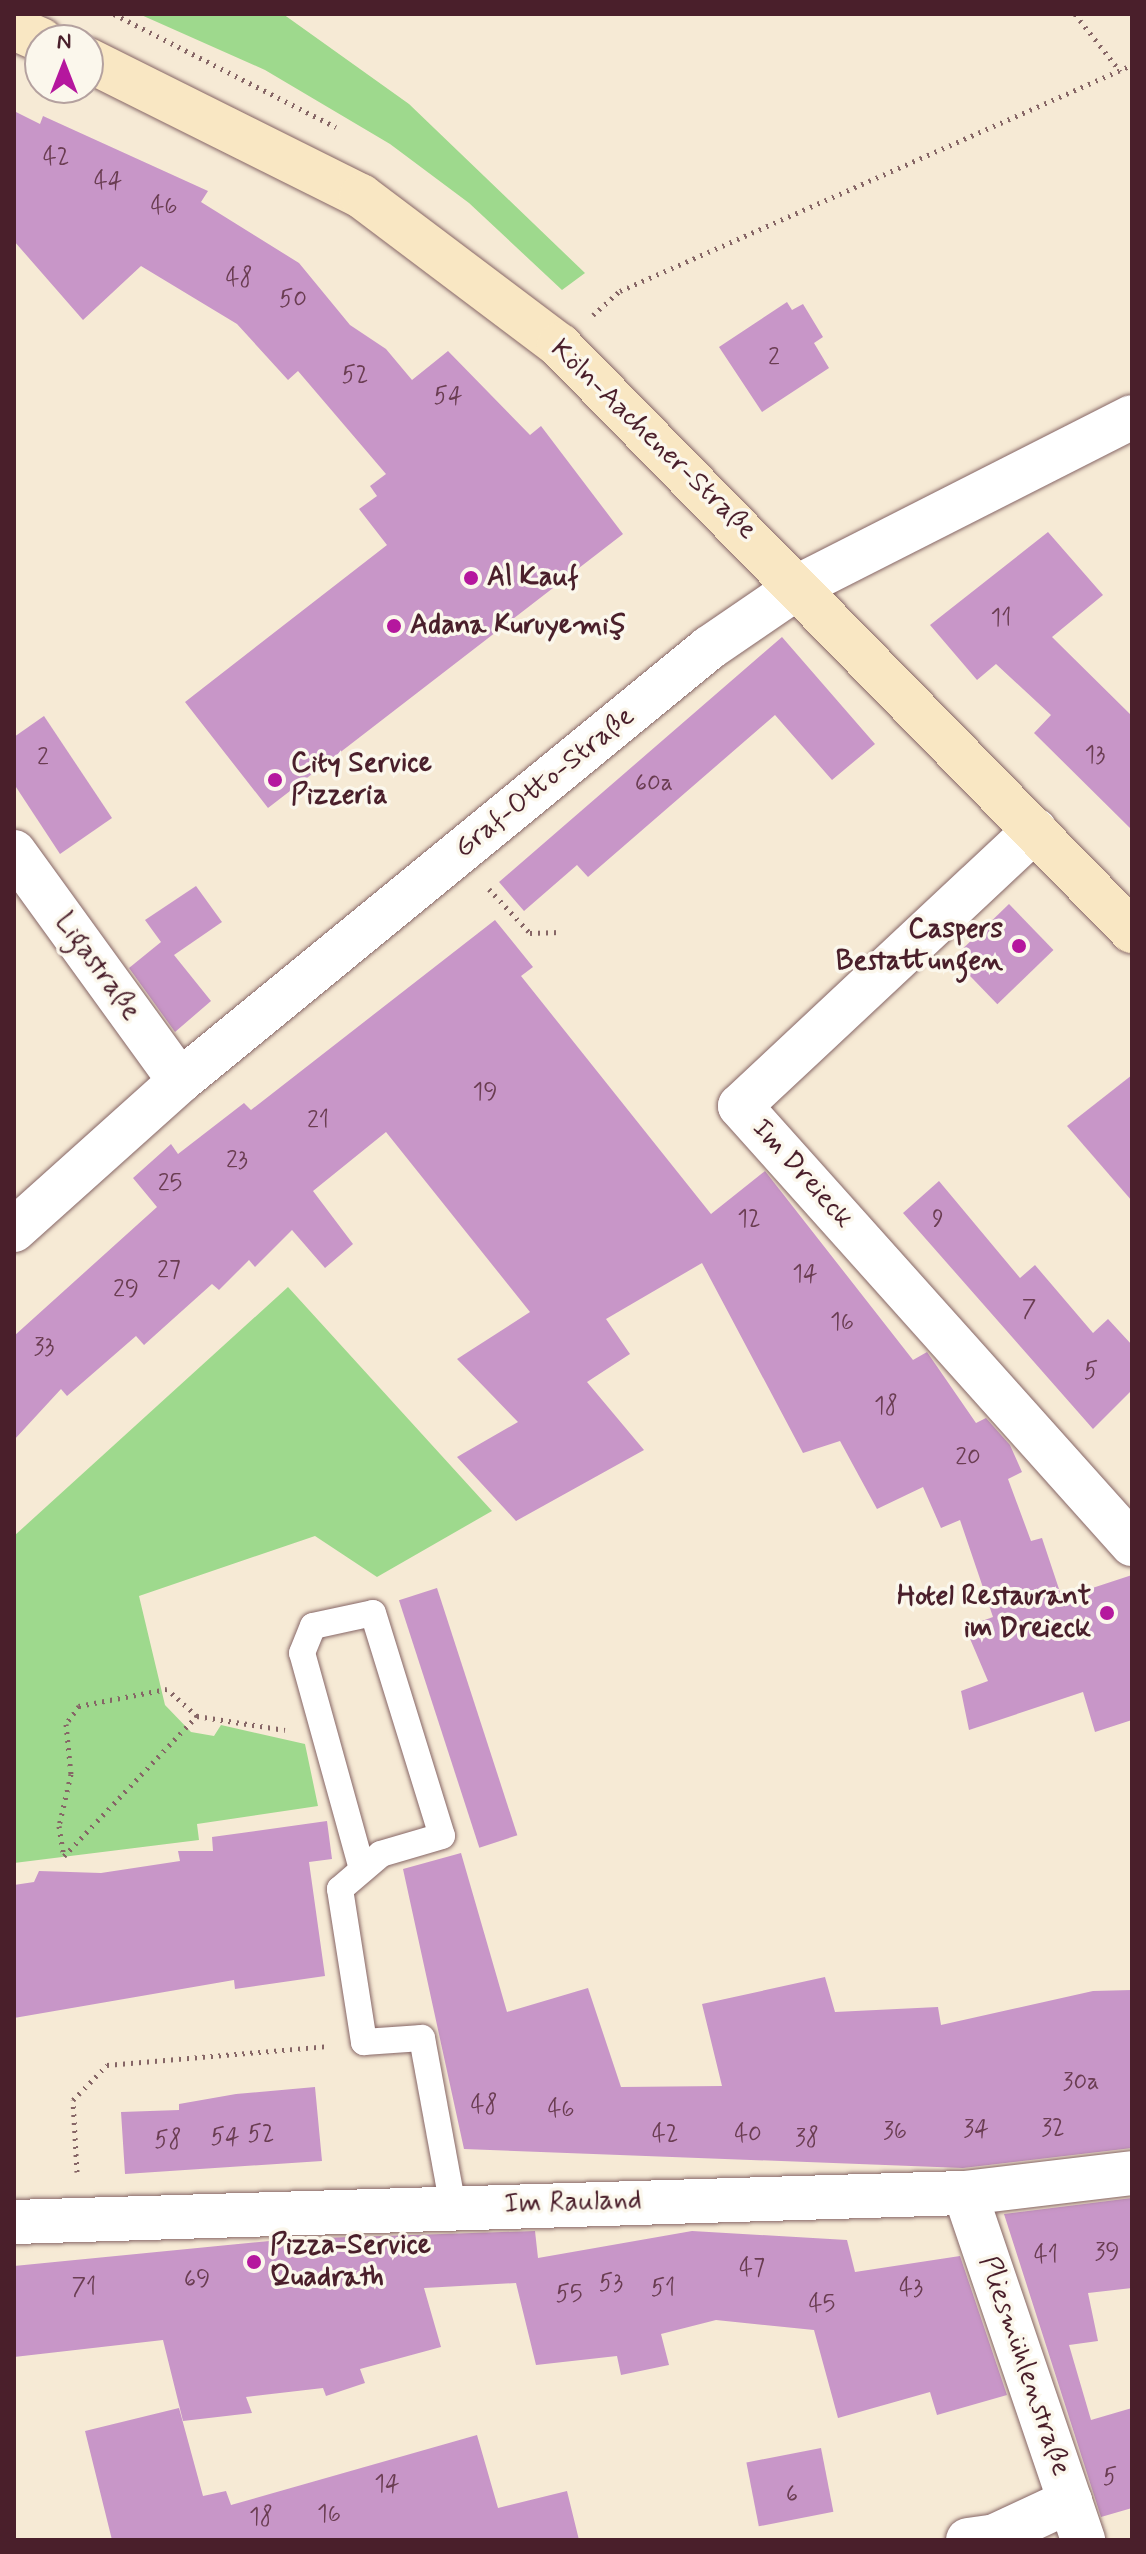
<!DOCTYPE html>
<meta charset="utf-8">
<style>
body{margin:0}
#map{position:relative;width:1146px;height:2554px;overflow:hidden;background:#f6ead5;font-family:Mynerve,sans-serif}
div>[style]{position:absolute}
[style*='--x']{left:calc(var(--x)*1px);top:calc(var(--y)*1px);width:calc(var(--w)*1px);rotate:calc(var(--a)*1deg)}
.green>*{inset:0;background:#9ed98d}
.building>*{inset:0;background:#c896c8;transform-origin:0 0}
.path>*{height:5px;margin-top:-2.5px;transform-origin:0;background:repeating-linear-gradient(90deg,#866666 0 2px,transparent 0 8px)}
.roads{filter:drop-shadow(0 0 2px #866666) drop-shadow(0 0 2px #866666)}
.service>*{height:26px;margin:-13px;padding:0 13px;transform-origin:13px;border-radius:13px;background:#fff}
.minor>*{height:44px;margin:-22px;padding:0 22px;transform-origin:22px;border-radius:22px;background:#fff}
.tertiary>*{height:44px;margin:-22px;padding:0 22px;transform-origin:22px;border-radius:22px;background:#fff}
.secondary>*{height:44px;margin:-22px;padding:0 22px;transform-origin:22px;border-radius:22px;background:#f9e7c3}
.dots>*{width:22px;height:22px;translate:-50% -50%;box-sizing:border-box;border:4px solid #fbf7ec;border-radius:50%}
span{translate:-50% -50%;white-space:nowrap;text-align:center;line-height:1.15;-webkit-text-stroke:7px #fbf7ec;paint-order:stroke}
.number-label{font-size:24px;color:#6a3d52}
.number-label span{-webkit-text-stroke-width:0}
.street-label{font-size:28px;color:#4a1f2b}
.poi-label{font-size:28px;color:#4a1f2b;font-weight:700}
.left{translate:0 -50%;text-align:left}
.right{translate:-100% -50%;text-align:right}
.frame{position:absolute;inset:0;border:16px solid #4a1f2b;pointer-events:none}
.north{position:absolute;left:24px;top:24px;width:80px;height:80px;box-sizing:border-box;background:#fbf7ec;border:2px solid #b4a19f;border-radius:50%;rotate:0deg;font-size:22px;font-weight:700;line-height:32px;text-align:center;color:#4a1f2b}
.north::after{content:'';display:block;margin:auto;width:28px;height:36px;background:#b5179e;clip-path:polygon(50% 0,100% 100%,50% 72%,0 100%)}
</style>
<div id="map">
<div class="green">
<i style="clip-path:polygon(139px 14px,283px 14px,409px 104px,585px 273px,562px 290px,469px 203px,390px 144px,265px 70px)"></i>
<i style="clip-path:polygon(288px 1287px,492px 1511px,377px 1577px,315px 1536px,139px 1596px,165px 1705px,191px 1732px,214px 1736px,221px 1725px,305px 1744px,318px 1806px,197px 1824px,199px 1840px,14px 1863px,14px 1536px)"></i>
</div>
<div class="building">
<i style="clip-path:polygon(14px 111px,40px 124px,43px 116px,208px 191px,201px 202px,299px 263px,350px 325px,386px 349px,412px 380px,448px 351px,530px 435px,541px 426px,623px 534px,268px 808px,185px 702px,387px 545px,359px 509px,377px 496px,370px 486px,386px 474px,298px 371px,288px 380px,237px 324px,141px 266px,83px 320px,14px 241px)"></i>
<i style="clip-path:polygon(787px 302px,792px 310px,803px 304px,823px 337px,814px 343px,829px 368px,762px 412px,719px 347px)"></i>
<i style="clip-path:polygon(1048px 532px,1103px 595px,1052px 637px,1132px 716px,1132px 830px,1034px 733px,1051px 715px,996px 664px,977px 680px,930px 625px)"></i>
<i style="clip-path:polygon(782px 637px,875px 744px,832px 780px,775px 715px,588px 877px,577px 865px,524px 911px,499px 882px)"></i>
<i style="clip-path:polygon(44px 716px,112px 818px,60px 854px,14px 784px,14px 737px)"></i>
<i style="clip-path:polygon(196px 886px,222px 922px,174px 955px,211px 1001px,175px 1032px,129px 968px,161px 942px,145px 920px)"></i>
<i style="left:1009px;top:904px;width:64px;height:78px;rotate:46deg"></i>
<i style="clip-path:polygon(495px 920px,533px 967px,521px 976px,711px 1214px,765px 1171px,913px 1360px,927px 1352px,976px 1423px,986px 1418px,1010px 1445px,1022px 1472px,1008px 1479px,1031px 1541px,1042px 1538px,1062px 1598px,1132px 1575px,1132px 1720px,1095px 1732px,1083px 1692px,969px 1730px,961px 1691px,988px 1681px,965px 1627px,993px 1617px,960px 1520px,941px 1528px,923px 1487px,877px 1509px,840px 1441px,803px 1453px,702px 1263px,606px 1319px,630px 1354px,587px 1382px,644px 1450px,516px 1521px,457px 1457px,518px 1422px,457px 1359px,530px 1312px,386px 1132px,313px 1191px,353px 1244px,325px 1268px,292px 1230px,255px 1267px,249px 1260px,219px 1290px,212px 1284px,144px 1345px,136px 1336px,67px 1396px,61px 1389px,14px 1440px,14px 1336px,157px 1207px,133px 1178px,171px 1144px,178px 1154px,244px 1103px,251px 1110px)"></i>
<i style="clip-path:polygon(1132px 1075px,1132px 1201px,1067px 1126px)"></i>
<i style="clip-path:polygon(939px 1181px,1020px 1278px,1035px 1265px,1093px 1333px,1108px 1319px,1132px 1345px,1132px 1390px,1093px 1429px,903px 1213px)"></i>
<i style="left:437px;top:1588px;width:260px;height:40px;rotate:72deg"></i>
<i style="clip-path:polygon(327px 1821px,332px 1859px,309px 1862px,325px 1976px,235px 1989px,234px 1980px,14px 2018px,14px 1885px,34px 1882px,39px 1871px,101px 1873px,180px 1861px,178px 1851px,213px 1851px,212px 1837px)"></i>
<i style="clip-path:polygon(461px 1853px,507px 2012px,588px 1988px,621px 2087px,722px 2086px,702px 2004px,825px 1977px,835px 2012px,938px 2007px,941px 2025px,1093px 1991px,1132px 1990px,1132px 2148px,963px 2168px,464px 2149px,403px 1869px)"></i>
<i style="clip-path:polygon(315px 2087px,322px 2161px,125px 2174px,121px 2112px,179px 2110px,179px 2104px,236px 2094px)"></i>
<i style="clip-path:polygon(1132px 2198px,1132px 2288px,1088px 2293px,1098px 2341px,1069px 2345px,1091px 2420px,1132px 2408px,1132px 2508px,1101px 2517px,1004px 2214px)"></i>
<i style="clip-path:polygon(535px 2231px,538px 2258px,692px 2231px,847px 2240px,855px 2272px,960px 2256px,1007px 2395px,937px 2415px,930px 2392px,838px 2418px,814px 2330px,716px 2320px,661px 2334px,669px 2365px,621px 2375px,617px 2356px,536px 2365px,516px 2283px,424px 2288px,441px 2347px,360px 2369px,365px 2383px,326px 2396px,323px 2388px,246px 2397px,252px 2413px,183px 2421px,163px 2340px,14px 2357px,14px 2266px,290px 2239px)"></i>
<i style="clip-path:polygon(179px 2408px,203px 2496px,226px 2491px,231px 2505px,477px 2435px,498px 2508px,567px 2491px,579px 2540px,112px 2540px,85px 2431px)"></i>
<i style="left:821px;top:2448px;width:65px;height:76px;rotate:79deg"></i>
</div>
<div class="path">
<i style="--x:114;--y:14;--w:249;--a:27"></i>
<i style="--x:1075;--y:14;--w:73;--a:51.7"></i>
<i style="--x:593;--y:315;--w:36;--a:-42"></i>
<i style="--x:620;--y:291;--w:560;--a:-23.82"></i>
<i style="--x:489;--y:889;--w:60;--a:47"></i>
<i style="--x:530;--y:933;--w:31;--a:-2"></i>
<i style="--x:197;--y:1716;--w:40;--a:-138"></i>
<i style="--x:167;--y:1689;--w:90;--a:169.1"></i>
<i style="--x:79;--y:1706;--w:22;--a:126"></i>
<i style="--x:66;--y:1724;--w:50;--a:84.3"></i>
<i style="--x:71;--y:1774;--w:53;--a:103"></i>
<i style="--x:59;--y:1826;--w:30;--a:81"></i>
<i style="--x:64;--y:1856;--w:193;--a:-46.5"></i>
<i style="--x:197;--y:1716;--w:89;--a:9"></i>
<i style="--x:77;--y:2172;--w:72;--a:-93.2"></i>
<i style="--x:73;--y:2100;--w:49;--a:-45.8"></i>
<i style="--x:107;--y:2065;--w:221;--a:-4.9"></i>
</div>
<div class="roads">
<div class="service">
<i style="--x:362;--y:1869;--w:224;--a:-105.5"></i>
<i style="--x:302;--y:1653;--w:29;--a:-68"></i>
<i style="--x:313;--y:1626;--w:61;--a:-12.2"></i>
<i style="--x:373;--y:1613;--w:233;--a:72.8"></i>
<i style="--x:442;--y:1836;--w:64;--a:163.6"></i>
<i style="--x:381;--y:1854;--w:54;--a:139.5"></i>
<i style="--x:340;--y:1889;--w:155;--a:81.1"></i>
<i style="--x:364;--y:2042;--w:58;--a:-3.9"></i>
<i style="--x:422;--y:2038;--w:172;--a:79.6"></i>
</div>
<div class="minor">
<i style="--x:801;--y:585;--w:371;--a:-26.9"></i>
<i style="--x:1035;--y:830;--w:404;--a:136.9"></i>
<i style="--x:740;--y:1106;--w:588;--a:48.17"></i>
<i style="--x:14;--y:852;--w:283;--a:54.1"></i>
<i style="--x:965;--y:2193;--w:367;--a:71.2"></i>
<i style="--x:14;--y:2222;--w:951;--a:-1.75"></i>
<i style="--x:965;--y:2193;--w:168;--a:-6.8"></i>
<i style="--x:968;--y:2540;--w:27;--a:-8"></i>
<i style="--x:995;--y:2536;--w:83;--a:-25"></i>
</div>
<div class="tertiary">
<i style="--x:14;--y:1230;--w:223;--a:-41.9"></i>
<i style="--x:180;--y:1081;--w:684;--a:-39.3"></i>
<i style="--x:709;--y:648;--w:112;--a:-34.4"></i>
</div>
<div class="secondary">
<i style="--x:14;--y:28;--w:30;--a:24"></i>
<i style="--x:88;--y:60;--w:305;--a:26.5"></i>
<i style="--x:361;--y:196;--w:248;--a:37"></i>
<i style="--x:559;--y:345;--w:820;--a:45.64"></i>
</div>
</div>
<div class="dots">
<i style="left:471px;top:578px;background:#b5179e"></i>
<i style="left:394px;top:626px;background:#b5179e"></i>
<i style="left:275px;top:780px;background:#b5179e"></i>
<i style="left:1019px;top:946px;background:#b5179e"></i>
<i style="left:1107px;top:1613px;background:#b5179e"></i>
<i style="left:254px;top:2262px;background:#b5179e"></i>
</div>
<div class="number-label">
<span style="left:56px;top:158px">42</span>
<span style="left:108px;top:182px">44</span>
<span style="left:164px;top:207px">46</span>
<span style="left:239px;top:279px">48</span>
<span style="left:293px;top:300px">50</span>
<span style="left:774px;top:358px">2</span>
<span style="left:355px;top:376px">52</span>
<span style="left:448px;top:397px">54</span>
<span style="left:1001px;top:619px">11</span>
<span style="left:1095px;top:756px">13</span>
<span style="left:43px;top:758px">2</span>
<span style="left:654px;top:784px">60a</span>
<span style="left:485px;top:1093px">19</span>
<span style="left:318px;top:1121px">21</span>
<span style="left:237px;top:1161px">23</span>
<span style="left:170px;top:1184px">25</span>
<span style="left:749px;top:1220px">12</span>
<span style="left:938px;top:1220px">9</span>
<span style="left:169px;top:1271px">27</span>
<span style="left:805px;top:1275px">14</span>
<span style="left:126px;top:1290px">29</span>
<span style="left:1029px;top:1310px">7</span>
<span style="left:842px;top:1323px">16</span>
<span style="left:44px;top:1348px">33</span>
<span style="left:1091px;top:1372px">5</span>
<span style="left:886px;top:1407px">18</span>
<span style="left:968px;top:1458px">20</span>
<span style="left:1081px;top:2083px">30a</span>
<span style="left:484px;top:2106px">48</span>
<span style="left:561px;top:2110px">46</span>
<span style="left:1053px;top:2129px">32</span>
<span style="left:976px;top:2130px">34</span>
<span style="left:895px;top:2132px">36</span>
<span style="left:261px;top:2135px">52</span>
<span style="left:665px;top:2135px">42</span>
<span style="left:748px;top:2135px">40</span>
<span style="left:225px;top:2138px">54</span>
<span style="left:807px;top:2139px">38</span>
<span style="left:168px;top:2141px">58</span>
<span style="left:1107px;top:2253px">39</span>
<span style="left:1046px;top:2256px">41</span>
<span style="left:752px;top:2269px">47</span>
<span style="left:197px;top:2280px">69</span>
<span style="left:611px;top:2284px">53</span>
<span style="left:84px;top:2288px">71</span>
<span style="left:663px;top:2289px">51</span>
<span style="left:911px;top:2289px">43</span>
<span style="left:569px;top:2295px">55</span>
<span style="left:822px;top:2305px">45</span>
<span style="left:1110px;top:2478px">5</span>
<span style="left:387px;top:2485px">14</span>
<span style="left:792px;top:2495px">6</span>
<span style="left:329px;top:2515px">16</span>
<span style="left:261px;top:2518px">18</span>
</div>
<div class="street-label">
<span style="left:653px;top:440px;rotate:44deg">Köln-Aachener-Straße</span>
<span style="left:545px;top:783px;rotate:-39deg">Graf-Otto-Straße</span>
<span style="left:97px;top:967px;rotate:54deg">Ligastraße</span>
<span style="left:802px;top:1174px;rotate:48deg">Im Dreieck</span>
<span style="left:573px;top:2203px;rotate:-2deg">Im Rauland</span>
<span style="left:1024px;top:2366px;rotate:71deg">Pliesmühlenstraße</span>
</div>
<div class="poi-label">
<span class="left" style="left:487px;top:578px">Al Kauf</span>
<span class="left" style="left:410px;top:626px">Adana Kuruyemiş</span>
<span class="left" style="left:291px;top:780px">City Service<br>Pizzeria</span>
<span class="right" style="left:1003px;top:946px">Caspers<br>Bestattungen</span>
<span class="right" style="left:1091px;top:1613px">Hotel Restaurant<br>im Dreieck</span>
<span class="left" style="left:270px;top:2262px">Pizza-Service<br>Quadrath</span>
</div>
<div class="frame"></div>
<div class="north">N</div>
</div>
